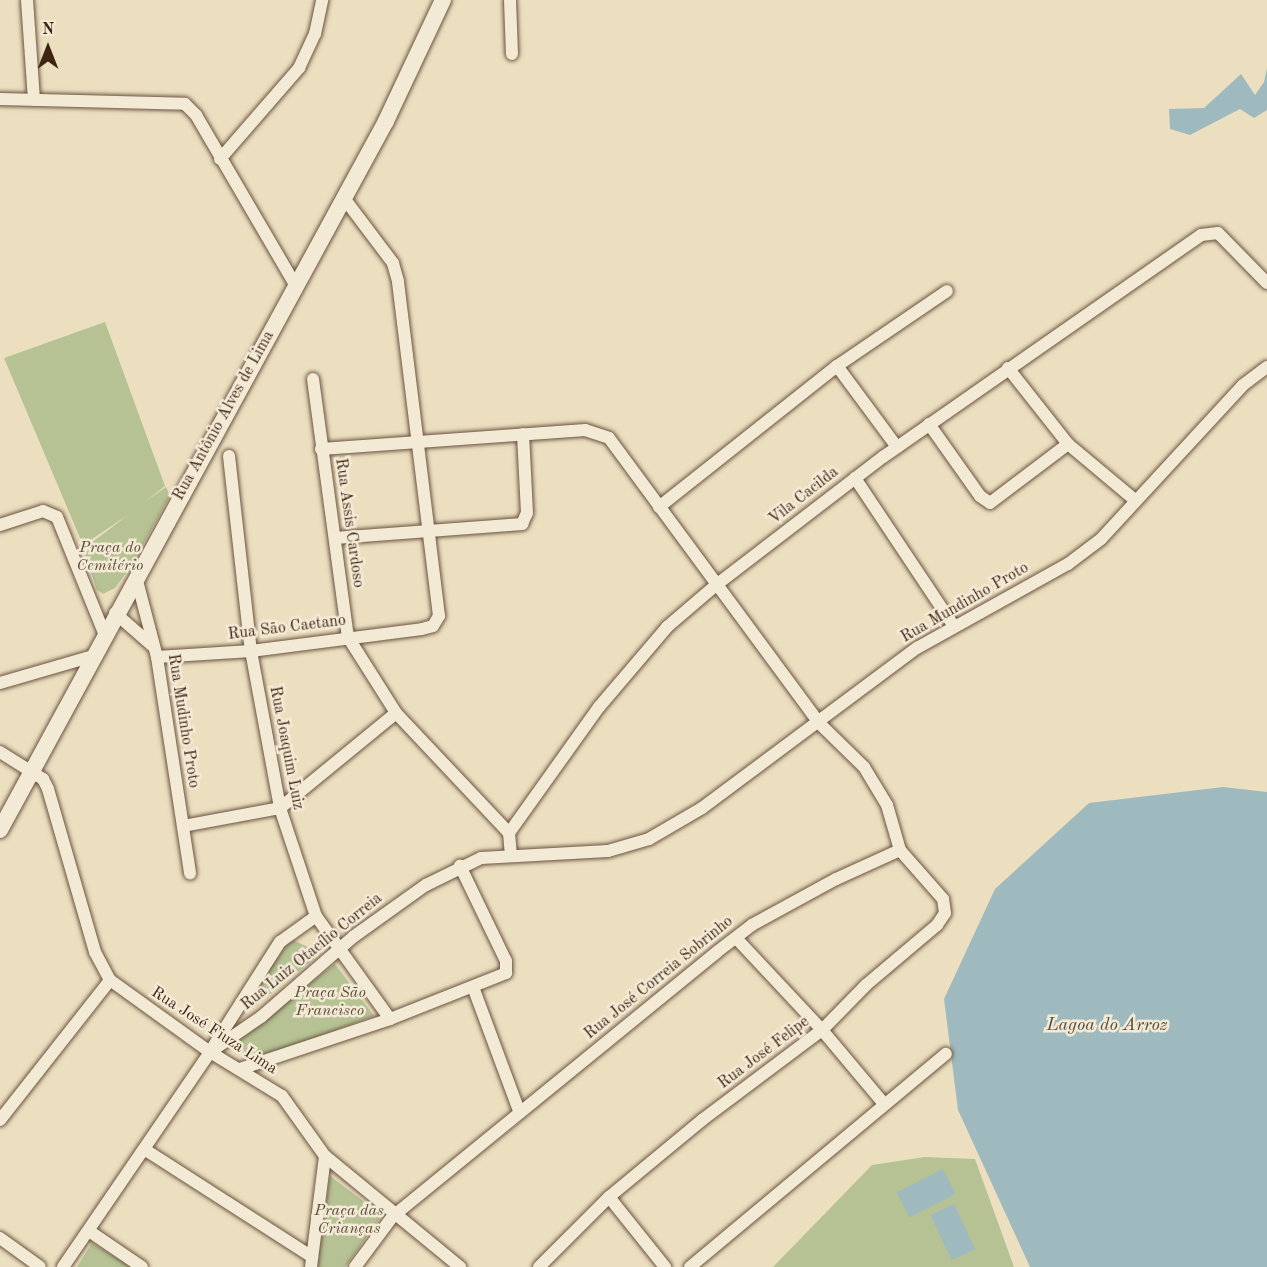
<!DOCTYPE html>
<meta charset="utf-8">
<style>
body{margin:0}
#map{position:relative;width:1267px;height:1267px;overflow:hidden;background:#ecdfc0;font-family:"Old Standard TT",serif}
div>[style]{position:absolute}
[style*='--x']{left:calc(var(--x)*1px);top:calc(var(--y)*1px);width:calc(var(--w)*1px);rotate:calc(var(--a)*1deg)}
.green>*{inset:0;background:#b6c294}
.water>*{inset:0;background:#9ebabe;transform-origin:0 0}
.roads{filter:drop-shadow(0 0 2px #6a533f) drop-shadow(0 0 2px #6a533f)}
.street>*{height:12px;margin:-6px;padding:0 6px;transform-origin:6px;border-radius:6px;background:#f3ead6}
.secondary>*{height:16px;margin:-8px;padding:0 8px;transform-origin:8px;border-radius:8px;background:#f3ead6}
span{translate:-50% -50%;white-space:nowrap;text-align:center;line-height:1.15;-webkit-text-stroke:5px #f3ead6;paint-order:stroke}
.street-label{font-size:16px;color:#3f2414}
.park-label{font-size:16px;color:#5d4c34;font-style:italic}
.water-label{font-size:18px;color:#574a3e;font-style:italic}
.north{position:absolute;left:18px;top:18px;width:60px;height:60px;-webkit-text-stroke:4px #f3ead6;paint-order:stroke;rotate:0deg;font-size:16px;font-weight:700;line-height:24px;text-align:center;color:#3f2414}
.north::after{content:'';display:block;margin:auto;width:21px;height:27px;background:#3f2414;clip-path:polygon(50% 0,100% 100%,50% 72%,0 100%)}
</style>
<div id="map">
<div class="green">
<i style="clip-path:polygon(105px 322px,165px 486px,146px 501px,166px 487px,170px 496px,131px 566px,115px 588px,103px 594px,97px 590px,83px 549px,128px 515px,83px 545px,4px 358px)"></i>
<i style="clip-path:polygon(291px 939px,308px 947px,315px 958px,254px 1007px,249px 1004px,250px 996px)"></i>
<i style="clip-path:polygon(335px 964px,374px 1016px,253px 1060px,231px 1045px)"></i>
<i style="clip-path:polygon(925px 1157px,975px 1159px,1014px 1267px,773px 1267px,872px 1165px)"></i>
<i style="clip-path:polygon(330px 1176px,382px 1215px,345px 1267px,317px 1267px)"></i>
<i style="clip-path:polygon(92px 1243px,123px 1262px,130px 1267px,77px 1267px)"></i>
</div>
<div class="water">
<i style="clip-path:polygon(1267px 68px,1267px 110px,1254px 118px,1240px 109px,1190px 135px,1170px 129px,1169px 109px,1204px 108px,1241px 74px,1255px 95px,1264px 82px)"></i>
<i style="clip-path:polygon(1223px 787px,1267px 792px,1267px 1267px,1030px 1267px,958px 1110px,944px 999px,995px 889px,1089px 803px)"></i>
<i style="left:943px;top:1169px;width:28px;height:52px;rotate:63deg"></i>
<i style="left:954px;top:1204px;width:50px;height:26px;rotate:65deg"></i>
</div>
<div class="roads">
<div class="street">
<i style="--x:27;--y:0;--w:100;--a:86"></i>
<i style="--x:510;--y:0;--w:54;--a:87.9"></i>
<i style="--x:0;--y:99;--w:185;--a:1.5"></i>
<i style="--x:185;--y:104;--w:16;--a:45"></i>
<i style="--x:196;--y:115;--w:198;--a:59.7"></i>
<i style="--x:220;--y:159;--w:121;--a:-49"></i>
<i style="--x:299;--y:68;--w:38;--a:-65"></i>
<i style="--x:315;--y:34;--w:35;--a:-78"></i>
<i style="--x:837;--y:366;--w:133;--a:-34.3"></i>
<i style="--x:1008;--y:368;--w:97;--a:51.7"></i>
<i style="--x:1068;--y:444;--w:87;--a:39.9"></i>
<i style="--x:313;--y:379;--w:260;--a:82.3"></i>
<i style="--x:348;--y:637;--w:90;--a:57.7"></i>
<i style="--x:396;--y:713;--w:165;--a:46.7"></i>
<i style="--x:509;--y:833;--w:21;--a:85"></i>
<i style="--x:929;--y:424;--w:88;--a:54.7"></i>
<i style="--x:980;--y:496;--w:12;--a:35"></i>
<i style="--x:990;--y:503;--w:98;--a:-37.1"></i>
<i style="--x:321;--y:449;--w:265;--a:-4.1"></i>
<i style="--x:585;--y:430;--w:25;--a:18"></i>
<i style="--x:609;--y:438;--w:354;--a:53.6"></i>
<i style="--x:819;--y:723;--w:63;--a:44.4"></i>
<i style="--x:864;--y:767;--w:44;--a:58.8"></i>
<i style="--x:887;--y:805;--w:47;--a:73.9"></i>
<i style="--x:900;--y:850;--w:70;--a:155.6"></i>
<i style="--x:836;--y:879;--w:96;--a:151.3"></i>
<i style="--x:752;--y:925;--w:44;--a:142.4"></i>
<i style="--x:717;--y:952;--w:418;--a:140.8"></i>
<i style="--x:393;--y:1216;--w:64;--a:126.7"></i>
<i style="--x:229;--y:456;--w:196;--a:83.6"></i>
<i style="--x:251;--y:651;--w:160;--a:79.5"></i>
<i style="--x:280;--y:808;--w:114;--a:71.6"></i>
<i style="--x:316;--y:916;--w:127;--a:54.3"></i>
<i style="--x:855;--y:478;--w:177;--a:56.3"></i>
<i style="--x:659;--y:507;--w:227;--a:-38.4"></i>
<i style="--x:837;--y:366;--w:101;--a:53.5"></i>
<i style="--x:0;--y:525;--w:45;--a:-18"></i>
<i style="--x:43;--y:511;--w:15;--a:23"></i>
<i style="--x:57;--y:517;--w:127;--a:67.9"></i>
<i style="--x:335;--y:538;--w:188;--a:-4.3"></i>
<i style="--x:522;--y:524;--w:12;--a:-66"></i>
<i style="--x:527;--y:513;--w:79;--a:-92.9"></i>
<i style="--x:136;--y:577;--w:83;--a:75.3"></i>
<i style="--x:157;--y:657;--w:219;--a:81.3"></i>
<i style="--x:115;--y:613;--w:52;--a:41.1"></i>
<i style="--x:157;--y:657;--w:94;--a:-3.7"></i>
<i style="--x:251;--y:651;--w:172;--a:-7.3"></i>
<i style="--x:422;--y:629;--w:11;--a:-15"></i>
<i style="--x:433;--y:626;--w:12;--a:-59"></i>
<i style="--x:439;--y:616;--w:337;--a:-97"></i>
<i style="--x:398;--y:281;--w:19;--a:-106"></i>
<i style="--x:393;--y:263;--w:81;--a:-127"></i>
<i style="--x:0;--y:683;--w:97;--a:-16.2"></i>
<i style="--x:0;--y:752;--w:51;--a:32.1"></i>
<i style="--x:43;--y:779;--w:11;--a:63"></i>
<i style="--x:48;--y:789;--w:170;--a:73.9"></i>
<i style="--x:95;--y:952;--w:32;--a:62"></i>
<i style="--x:110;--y:980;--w:123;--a:35.8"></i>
<i style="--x:210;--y:1052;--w:84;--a:31.4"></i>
<i style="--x:282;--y:1096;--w:74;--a:54.4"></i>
<i style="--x:325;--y:1156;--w:175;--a:39.4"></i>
<i style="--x:183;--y:826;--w:99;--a:-10.5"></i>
<i style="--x:280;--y:808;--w:150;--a:-39.3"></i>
<i style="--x:509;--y:833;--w:155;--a:-54.5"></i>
<i style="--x:599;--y:707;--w:105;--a:-49.6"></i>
<i style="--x:667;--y:627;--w:65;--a:-40.6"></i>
<i style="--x:716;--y:585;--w:210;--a:-37.5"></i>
<i style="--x:883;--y:457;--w:388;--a:-34.9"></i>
<i style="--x:1201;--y:235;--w:17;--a:-7"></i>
<i style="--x:1218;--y:233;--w:70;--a:45.6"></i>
<i style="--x:736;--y:938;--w:126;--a:46.9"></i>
<i style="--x:822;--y:1030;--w:97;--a:50"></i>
<i style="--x:473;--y:987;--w:132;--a:69.6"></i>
<i style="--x:213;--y:1047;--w:125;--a:-57.5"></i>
<i style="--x:280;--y:942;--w:44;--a:-35.8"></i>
<i style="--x:240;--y:1069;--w:158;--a:-18.4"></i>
<i style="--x:390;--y:1019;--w:125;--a:-21.6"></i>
<i style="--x:506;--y:973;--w:12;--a:-90"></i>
<i style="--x:506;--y:961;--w:106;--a:-115.8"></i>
<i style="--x:0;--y:1120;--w:178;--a:-51.8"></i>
<i style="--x:144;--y:1149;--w:200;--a:32.7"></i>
<i style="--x:609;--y:1197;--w:90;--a:51.3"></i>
<i style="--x:89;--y:1231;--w:64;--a:34.2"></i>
<i style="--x:0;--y:1238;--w:49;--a:35.9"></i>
<i style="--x:63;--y:1267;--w:260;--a:-55.6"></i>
<i style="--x:210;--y:1052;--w:62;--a:-34.5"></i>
<i style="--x:261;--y:1017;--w:122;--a:-41"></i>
<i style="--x:353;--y:937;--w:90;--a:-35.5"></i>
<i style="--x:426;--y:885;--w:61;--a:-26.1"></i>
<i style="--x:481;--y:858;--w:127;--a:-3.2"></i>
<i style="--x:608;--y:851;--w:43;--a:-16.3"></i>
<i style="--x:649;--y:839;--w:61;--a:-30.3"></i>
<i style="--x:702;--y:808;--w:268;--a:-36.7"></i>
<i style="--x:917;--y:648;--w:173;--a:-29.1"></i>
<i style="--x:1068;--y:564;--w:41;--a:-37.1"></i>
<i style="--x:1101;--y:539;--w:209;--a:-47.3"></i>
<i style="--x:1243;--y:385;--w:30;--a:-37"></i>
<i style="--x:311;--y:1267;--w:112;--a:-82.8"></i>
<i style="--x:539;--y:1267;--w:99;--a:-45"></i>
<i style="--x:609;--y:1197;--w:121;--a:-39.6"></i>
<i style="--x:702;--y:1120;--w:150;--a:-36.9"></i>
<i style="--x:822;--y:1030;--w:63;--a:-45.6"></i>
<i style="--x:866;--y:985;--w:93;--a:-40.2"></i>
<i style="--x:937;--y:925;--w:14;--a:-56"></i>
<i style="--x:945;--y:913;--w:14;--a:-98"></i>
<i style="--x:943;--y:899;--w:65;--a:-131.3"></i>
<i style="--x:690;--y:1267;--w:333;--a:-39.8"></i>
</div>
<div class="secondary">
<i style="--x:0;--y:830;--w:807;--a:-61.43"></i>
<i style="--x:386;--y:121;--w:134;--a:-64.8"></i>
</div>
</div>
<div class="street-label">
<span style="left:224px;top:416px;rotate:-61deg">Rua Antônio Alves de Lima</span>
<span style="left:804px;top:496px;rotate:-38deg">Vila Cacilda</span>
<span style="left:349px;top:523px;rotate:82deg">Rua Assis Cardoso</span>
<span style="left:965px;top:603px;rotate:-30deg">Rua Mundinho Proto</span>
<span style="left:287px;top:628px;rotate:-7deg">Rua São Caetano</span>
<span style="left:183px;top:721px;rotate:81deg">Rua Mudinho Proto</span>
<span style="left:286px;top:748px;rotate:79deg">Rua Joaquim Luiz</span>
<span style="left:312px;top:952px;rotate:-39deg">Rua Luiz Otacílio Correia</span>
<span style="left:659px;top:978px;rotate:-39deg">Rua José Correia Sobrinho</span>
<span style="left:214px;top:1031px;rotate:33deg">Rua José Fiuza Lima</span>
<span style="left:764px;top:1053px;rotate:-37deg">Rua José Felipe</span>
</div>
<div class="park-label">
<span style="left:110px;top:557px">Praça do<br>Cemitério</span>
<span style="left:330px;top:1002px">Praça São<br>Francisco</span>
<span style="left:349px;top:1220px">Praça das<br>Crianças</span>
</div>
<div class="water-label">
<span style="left:1107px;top:1025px">Lagoa do Arroz</span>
</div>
<div class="north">N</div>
</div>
